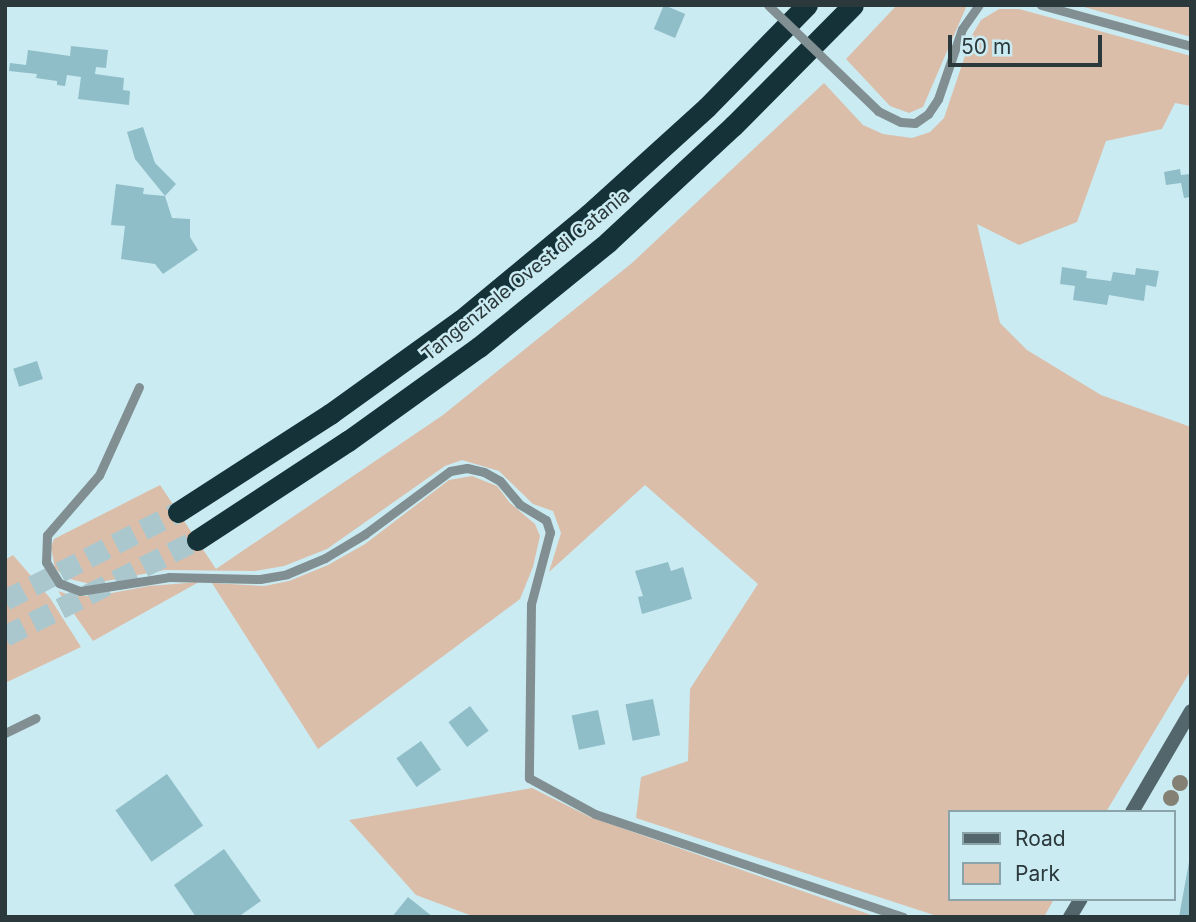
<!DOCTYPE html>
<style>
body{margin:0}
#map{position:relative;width:1196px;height:922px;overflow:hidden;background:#caebf2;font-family:Inter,sans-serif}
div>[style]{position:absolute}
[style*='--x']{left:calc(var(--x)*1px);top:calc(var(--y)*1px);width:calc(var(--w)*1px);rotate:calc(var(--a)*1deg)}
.green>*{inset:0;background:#dbbea9}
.building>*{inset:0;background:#8fbdc8;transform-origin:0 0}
.motorway-tunnel>*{height:21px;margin-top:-10.5px;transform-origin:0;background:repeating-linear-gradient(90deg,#aac7ce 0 21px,transparent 0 31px)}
.service>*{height:9px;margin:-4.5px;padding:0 4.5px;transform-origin:4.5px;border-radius:4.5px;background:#818f92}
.secondary>*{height:14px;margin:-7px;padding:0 7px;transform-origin:7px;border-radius:7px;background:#53666b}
.motorway>*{height:21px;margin:-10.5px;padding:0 10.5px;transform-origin:10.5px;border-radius:10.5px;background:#163239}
.service-bridge>*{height:9px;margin:-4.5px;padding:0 4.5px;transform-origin:4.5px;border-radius:4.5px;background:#818f92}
.trees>*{width:16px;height:16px;margin:-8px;border-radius:50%;background:#848073}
span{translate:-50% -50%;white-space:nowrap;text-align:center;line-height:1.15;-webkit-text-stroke:5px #caebf2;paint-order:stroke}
.street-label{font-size:19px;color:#2c393c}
.frame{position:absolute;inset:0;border:7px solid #2c393c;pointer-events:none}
.legend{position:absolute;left:948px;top:810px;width:228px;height:91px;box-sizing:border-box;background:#caebf2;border:2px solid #8ba4a9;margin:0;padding:9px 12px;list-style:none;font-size:21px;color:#2c393c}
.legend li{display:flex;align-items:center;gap:14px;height:35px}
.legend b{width:35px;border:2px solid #8ba4a9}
.scale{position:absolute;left:948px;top:35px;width:154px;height:32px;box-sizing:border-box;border:4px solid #2c393c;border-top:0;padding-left:9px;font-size:21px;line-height:24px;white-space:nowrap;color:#2c393c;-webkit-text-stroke:5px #caebf2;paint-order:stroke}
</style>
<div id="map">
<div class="green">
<i style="clip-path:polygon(897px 5px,967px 5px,923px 107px,909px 113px,890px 106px,846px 59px)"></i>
<i style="clip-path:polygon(1077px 5px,1191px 5px,1191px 37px)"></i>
<i style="clip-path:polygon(999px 9px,1019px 9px,1191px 56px,1191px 106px,1175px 103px,1162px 129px,1106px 141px,1077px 222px,1019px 245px,977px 224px,1000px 323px,1027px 350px,1101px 395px,1191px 427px,1191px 670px,1106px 812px,949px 812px,949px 899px,1054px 899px,1044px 917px,940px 917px,636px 818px,641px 777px,688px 761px,690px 689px,758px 584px,645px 485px,549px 572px,561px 533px,553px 511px,533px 504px,499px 471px,462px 460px,445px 466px,327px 549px,284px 566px,255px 571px,165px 570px,90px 584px,66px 578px,55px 568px,51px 547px,54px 539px,160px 485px,216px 569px,443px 415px,632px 263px,824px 83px,863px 125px,883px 134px,912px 138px,930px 132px,944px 118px,972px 35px,981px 20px)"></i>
<i style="clip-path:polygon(472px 476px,497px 486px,510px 503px,535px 524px,540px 536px,533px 567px,520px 599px,318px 749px,212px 583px,264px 586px,289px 581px,328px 565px,365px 544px,449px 480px)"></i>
<i style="clip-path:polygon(13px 555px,50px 598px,81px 647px,5px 683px,5px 560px)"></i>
<i style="clip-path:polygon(199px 582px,93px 641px,58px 591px,73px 596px,96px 596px,149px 586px)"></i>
<i style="clip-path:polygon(532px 788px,590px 817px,877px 917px,475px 917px,416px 895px,349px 820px)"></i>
</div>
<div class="building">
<i style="left:664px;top:5px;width:23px;height:26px;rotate:23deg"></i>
<i style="clip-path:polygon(71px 46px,108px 50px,106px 68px,96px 67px,95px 74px,124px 78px,123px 90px,130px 91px,129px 105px,78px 99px,81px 77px,67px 75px,65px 86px,57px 85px,57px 81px,36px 78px,37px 74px,9px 71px,10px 63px,26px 65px,28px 50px,70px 56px)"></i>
<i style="clip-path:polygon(143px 127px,155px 163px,176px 184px,165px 196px,135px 159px,127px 132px)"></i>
<i style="clip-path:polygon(1180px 169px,1181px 175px,1191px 174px,1191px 197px,1184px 198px,1181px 183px,1166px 185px,1164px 172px)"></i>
<i style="clip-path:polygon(116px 184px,144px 188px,143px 194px,165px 196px,172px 218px,190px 219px,190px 237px,198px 250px,163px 274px,155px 264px,121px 259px,125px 226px,111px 225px)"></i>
<i style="clip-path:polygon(1062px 267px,1087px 271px,1086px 278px,1111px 281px,1113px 272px,1135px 275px,1136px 268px,1159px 271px,1156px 287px,1146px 285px,1144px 301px,1109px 295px,1107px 305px,1073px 300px,1075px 286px,1060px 284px)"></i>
<i style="left:37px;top:361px;width:19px;height:25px;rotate:72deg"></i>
<i style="clip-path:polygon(668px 562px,671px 571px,683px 567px,692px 599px,642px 614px,638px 597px,643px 596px,635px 571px)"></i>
<i style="left:653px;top:699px;width:37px;height:28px;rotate:79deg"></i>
<i style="left:470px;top:706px;width:31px;height:27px;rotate:53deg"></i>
<i style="left:598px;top:710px;width:35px;height:27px;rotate:78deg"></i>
<i style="left:421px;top:741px;width:35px;height:30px;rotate:55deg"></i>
<i style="left:167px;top:774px;width:63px;height:63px;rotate:55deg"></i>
<i style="clip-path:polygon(224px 849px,261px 901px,238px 917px,196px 917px,174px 885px)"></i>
<i style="clip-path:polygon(1189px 862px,1191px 917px,1179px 917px)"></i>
<i style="clip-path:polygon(408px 897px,433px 917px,392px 917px)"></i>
</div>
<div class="motorway-tunnel">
<i style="--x:5;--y:600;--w:194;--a:-27"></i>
<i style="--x:5;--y:636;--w:215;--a:-26.6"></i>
</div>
<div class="service">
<i style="--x:1041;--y:5;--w:156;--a:15.3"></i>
<i style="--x:878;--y:111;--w:25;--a:26"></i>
<i style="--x:901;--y:122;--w:14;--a:4"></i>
<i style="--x:915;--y:123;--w:16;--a:-35"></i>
<i style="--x:928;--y:114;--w:18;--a:-56"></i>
<i style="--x:938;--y:99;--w:74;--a:-71.1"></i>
<i style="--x:962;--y:29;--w:29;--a:-55"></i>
<i style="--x:139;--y:387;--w:97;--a:114.4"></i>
<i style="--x:99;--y:475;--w:79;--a:130.9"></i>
<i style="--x:47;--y:535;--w:27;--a:92"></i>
<i style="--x:46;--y:562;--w:25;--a:58"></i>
<i style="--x:59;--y:583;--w:22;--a:21"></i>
<i style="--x:80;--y:591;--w:90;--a:-8.9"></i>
<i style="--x:169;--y:577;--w:91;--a:1.3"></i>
<i style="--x:260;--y:579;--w:27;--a:-10"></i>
<i style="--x:287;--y:574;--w:41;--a:-22.8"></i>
<i style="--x:325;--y:558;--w:47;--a:-31"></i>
<i style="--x:365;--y:534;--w:106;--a:-36.5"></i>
<i style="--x:450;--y:471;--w:17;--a:-10"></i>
<i style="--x:467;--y:468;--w:17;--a:13"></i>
<i style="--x:484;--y:472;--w:18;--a:29"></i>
<i style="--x:500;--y:481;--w:30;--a:50"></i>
<i style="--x:519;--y:504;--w:31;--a:31"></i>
<i style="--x:546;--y:520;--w:13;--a:72"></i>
<i style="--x:550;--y:532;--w:74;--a:104.8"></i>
<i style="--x:531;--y:604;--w:174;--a:90.7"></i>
<i style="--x:529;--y:778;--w:75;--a:28.6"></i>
<i style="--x:595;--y:814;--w:325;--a:18.5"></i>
<i style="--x:5;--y:733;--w:34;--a:-26"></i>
</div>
<div class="secondary">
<i style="--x:1132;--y:812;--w:117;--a:-59.7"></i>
<i style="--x:1070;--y:917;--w:21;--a:-59"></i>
</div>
<div class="motorway">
<i style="--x:178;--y:512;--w:181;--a:-32.8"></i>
<i style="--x:330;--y:414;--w:161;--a:-35.7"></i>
<i style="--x:461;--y:320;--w:166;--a:-39.6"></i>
<i style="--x:589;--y:214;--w:159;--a:-42.2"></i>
<i style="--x:707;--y:107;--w:143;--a:-45.6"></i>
<i style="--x:197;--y:540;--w:181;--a:-33.3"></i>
<i style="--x:348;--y:441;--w:161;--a:-35.7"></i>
<i style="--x:479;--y:347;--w:166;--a:-39.1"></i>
<i style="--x:608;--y:242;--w:171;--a:-42.9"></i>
<i style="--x:733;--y:126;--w:170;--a:-45.2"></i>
</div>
<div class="service-bridge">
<i style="--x:768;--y:5;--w:153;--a:43.9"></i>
</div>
<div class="trees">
<i style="left:1180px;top:783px"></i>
<i style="left:1171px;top:798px"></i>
</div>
<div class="street-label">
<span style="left:526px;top:275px;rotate:-39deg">Tangenziale Ovest di Catania</span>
</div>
<div class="frame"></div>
<ul class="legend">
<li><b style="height:9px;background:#53666b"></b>Road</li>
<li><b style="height:19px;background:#dbbea9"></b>Park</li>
</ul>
<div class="scale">50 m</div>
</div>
